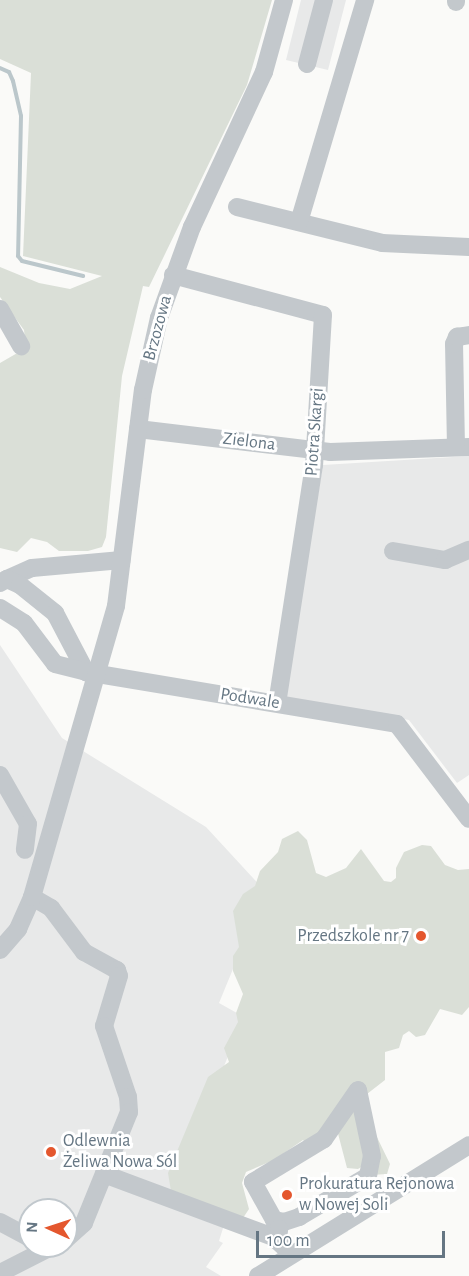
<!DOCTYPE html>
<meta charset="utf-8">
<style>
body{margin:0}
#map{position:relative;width:469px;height:1276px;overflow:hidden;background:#fafaf8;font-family:"Alegreya Sans",sans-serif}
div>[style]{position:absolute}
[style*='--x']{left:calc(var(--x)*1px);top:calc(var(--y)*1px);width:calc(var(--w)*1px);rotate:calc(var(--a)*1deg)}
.built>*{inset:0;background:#e8e9e9}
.green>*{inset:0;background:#dadfd7}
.stream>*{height:4px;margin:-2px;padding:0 2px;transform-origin:2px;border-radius:2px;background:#bbc7cb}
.minor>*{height:18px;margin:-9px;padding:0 9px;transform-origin:9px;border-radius:9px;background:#c3c8cc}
.dots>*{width:16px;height:16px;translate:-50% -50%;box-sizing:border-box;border:3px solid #fff;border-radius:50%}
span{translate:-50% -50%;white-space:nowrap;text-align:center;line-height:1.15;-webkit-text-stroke:6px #fff;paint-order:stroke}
.street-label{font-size:18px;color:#657683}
.poi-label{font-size:18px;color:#657683}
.right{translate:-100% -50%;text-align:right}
.left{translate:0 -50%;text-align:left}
.north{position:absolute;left:18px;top:1198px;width:60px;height:60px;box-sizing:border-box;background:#fff;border:2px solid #c1c8cd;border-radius:50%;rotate:273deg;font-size:16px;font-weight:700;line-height:24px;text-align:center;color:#657683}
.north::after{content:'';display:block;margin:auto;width:21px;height:27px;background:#e4572e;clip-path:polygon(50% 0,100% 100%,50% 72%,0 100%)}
.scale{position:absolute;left:256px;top:1231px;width:189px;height:27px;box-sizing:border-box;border:3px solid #657683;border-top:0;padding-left:8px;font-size:18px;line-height:21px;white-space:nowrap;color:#657683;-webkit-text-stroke:4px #fff;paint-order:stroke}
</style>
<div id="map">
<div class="built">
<i style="clip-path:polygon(301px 0,346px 0,328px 70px,286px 60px)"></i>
<i style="clip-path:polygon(469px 456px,469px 775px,457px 783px,409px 720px,283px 698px,323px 465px)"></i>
<i style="clip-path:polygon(evenodd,0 645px,62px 738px,206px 827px,265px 891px,219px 1003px,244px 1017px,176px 1184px,229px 1209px,219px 1241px,223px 1243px,206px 1267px,221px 1276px,0 1276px,0 645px,30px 1210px,66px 1210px,66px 1246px,30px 1246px,30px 1210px)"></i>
</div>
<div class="green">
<i style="clip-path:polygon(0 0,272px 0,247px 85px,149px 287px,143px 286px,122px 376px,106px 537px,102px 547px,88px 551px,59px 551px,47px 542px,31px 538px,17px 552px,0 548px,0 363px,26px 348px,24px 330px,0 297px,0 267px,39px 283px,70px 289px,102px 276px,23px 256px,31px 73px,0 59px)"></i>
<i style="clip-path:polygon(298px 831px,307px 840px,316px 873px,326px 877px,346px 868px,361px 849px,384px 881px,391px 882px,396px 878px,396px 868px,404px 852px,422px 845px,431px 846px,445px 865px,458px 870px,469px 869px,469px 1007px,462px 1015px,440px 1009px,425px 1035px,416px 1037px,409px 1031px,403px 1035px,399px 1048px,385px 1052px,385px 1080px,367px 1094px,373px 1129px,390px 1164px,387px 1174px,371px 1175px,366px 1164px,358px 1169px,347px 1168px,336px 1126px,309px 1146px,303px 1140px,274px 1160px,246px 1172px,242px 1183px,249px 1209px,243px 1218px,171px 1191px,168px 1173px,208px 1077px,229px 1062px,224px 1048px,238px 1022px,236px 1013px,243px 994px,233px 971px,233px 956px,239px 947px,233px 911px,243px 894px,255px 886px,260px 871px,278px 852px,282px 839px)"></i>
</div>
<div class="stream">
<i style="--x:0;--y:68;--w:10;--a:24"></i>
<i style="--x:9;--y:72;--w:10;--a:66"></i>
<i style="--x:13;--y:81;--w:36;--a:77"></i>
<i style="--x:21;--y:116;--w:140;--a:91.2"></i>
<i style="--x:18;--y:256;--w:6;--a:51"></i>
<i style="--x:22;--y:261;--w:63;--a:13.8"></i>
</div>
<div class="minor">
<i style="--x:456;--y:2;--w:2;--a:-90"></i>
<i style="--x:307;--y:64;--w:66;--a:-75.1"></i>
<i style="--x:237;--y:207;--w:149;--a:13.9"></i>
<i style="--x:382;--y:243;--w:87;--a:2.6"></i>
<i style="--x:299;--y:222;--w:232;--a:-73.4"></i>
<i style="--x:173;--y:275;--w:155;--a:14.9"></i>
<i style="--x:323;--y:315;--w:150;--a:93.4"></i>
<i style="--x:314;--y:465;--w:241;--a:98.8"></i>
<i style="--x:0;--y:309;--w:43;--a:60.4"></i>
<i style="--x:138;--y:429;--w:193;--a:6.8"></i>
<i style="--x:330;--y:452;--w:139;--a:-2.1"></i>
<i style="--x:456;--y:447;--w:103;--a:-91.1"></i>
<i style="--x:454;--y:344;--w:8;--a:-67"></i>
<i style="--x:457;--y:337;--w:12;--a:-9"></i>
<i style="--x:393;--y:551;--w:53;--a:9.8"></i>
<i style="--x:445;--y:560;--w:26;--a:-23"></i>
<i style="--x:7;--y:579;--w:27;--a:-24"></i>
<i style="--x:32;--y:568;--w:90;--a:-5.1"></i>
<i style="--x:0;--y:583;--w:8;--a:-30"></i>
<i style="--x:7;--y:579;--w:14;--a:25"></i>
<i style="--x:20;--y:585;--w:45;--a:38.7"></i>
<i style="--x:55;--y:613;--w:67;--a:62.3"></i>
<i style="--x:86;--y:672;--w:315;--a:9.5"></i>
<i style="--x:397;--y:724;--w:119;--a:52.8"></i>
<i style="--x:0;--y:608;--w:28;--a:32"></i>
<i style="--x:24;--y:623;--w:51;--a:52.9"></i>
<i style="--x:55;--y:664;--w:32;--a:14"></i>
<i style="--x:0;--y:775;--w:56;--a:60.3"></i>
<i style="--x:28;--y:824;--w:26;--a:97"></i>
<i style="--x:32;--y:897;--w:22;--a:30"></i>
<i style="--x:51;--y:908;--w:55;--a:53.1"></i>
<i style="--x:84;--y:952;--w:38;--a:29"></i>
<i style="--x:117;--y:970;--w:6;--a:72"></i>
<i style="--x:119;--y:976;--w:52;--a:106.7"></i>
<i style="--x:104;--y:1026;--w:75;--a:71.3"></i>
<i style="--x:128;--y:1097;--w:15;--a:86"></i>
<i style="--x:129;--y:1112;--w:120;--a:112.1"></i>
<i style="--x:84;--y:1223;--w:24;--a:138"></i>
<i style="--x:0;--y:950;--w:28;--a:-49"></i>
<i style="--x:18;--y:929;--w:35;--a:-66"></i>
<i style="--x:32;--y:897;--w:303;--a:-73.9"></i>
<i style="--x:116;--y:606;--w:218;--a:-82.9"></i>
<i style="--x:143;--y:390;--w:74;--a:-77.5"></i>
<i style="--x:159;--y:318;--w:97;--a:-70.1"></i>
<i style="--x:192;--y:227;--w:171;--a:-65.1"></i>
<i style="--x:264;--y:72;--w:75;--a:-74.5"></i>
<i style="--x:104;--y:1174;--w:180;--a:20.4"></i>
<i style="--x:273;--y:1237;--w:15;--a:42"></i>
<i style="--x:274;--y:1220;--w:10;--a:11"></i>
<i style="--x:284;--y:1222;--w:16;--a:-18"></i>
<i style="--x:299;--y:1217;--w:80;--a:-30.7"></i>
<i style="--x:368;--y:1176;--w:20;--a:-79"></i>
<i style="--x:372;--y:1156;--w:67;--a:-102"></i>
<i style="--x:358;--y:1090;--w:60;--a:124.8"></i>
<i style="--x:324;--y:1139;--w:83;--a:148.8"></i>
<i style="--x:253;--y:1182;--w:54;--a:61"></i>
<i style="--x:279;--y:1229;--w:11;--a:95"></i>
<i style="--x:0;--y:1222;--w:34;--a:28"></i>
<i style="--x:0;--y:1273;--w:59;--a:-27"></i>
<i style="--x:258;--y:1276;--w:248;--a:-31.8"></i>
</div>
<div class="dots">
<i style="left:421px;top:936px;background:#e4572e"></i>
<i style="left:51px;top:1152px;background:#e4572e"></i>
<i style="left:287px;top:1195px;background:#e4572e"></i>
</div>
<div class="street-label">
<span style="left:158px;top:328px;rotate:-75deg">Brzozowa</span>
<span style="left:315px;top:432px;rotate:-86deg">Piotra Skargi</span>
<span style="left:249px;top:442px;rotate:7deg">Zielona</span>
<span style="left:250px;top:699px;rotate:9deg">Podwale</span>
</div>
<div class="poi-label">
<span class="right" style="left:409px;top:936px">Przedszkole nr 7</span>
<span class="left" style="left:63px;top:1152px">Odlewnia<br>Żeliwa Nowa Sól</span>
<span class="left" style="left:299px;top:1195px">Prokuratura Rejonowa<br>w Nowej Soli</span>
</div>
<div class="north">N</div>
<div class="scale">100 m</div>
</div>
